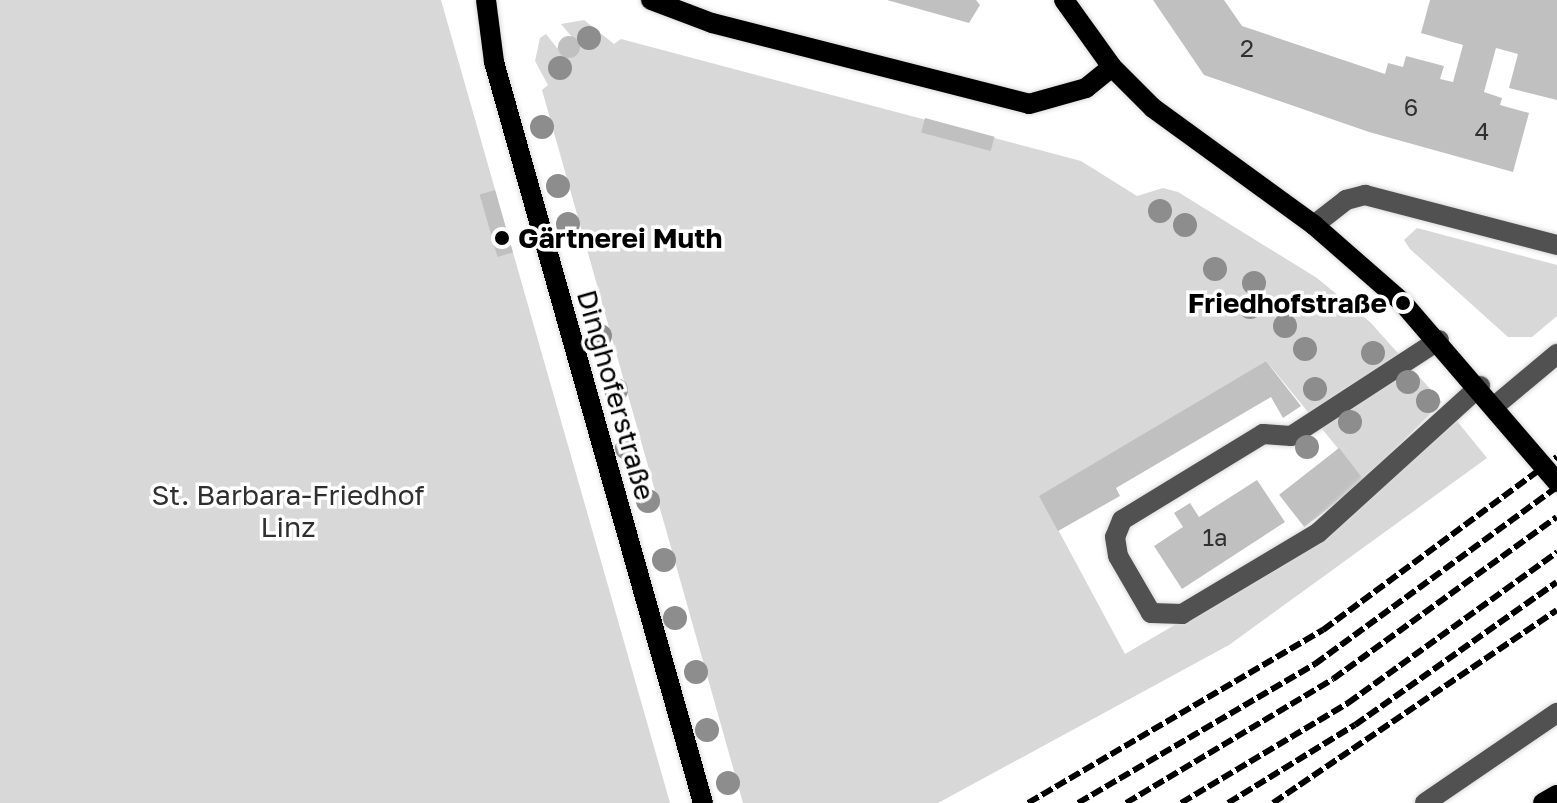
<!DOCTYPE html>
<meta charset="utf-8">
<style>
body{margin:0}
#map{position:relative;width:1557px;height:803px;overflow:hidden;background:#fff;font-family:"Golos Text",sans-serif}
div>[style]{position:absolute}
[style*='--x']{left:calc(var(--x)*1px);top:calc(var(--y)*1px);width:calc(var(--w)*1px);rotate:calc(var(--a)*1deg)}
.green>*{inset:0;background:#d8d8d8}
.building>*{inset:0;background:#c0c0c0;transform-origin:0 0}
.round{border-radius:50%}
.roads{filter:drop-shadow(0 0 2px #dbdbdb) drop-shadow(0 0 2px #dbdbdb)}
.minor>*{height:20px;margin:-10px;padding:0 10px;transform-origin:10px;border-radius:10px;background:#515151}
.major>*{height:20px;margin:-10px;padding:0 10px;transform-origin:10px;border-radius:10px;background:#000}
.rail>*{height:6px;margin-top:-3px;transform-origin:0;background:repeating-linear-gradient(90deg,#000 0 12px,transparent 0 16px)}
.trees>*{width:24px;height:24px;margin:-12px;border-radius:50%;background:#8d8d8d}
.dots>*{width:22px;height:22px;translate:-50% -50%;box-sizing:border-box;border:4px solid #fff;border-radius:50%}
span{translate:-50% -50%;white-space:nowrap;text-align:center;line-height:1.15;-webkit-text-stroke:7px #fff;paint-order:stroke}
.number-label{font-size:24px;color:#303030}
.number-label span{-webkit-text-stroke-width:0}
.poi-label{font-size:28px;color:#000;font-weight:700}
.left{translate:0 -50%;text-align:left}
.right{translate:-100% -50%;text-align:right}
.street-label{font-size:28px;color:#000}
.park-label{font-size:28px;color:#2f2f2f}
</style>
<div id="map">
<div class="green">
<i style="clip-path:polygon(0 0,441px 0,670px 803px,0 803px)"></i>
<i style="clip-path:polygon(584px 20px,614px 44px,621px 39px,1081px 161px,1137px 196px,1163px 188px,1178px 192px,1317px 278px,1370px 322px,1442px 402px,1364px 480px,1266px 361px,1040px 496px,1125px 654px,1318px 541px,1457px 421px,1487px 458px,1229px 645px,938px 803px,743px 803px,542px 90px,548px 85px,535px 61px,540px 38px,546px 34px,557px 48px,572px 37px,561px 24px)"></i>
<i style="clip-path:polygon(1417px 228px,1557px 265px,1557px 316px,1532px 337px,1508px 337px,1410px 249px,1404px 240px)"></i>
</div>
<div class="building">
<i style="clip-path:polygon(887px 0,976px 0,980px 5px,969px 23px)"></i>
<i style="clip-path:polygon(1153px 0,1224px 0,1242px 26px,1385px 74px,1388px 63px,1403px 67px,1406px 56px,1444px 66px,1440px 79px,1453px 82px,1463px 45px,1421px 33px,1430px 0,1557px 0,1557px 100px,1509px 88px,1518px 54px,1496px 48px,1484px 92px,1502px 98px,1500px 105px,1529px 113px,1513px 172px,1369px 132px,1204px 75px)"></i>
<i class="round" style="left:558px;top:36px;width:22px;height:22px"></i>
<i style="left:925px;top:118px;width:72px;height:15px;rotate:15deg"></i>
<i style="left:495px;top:190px;width:65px;height:16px;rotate:74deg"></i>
<i style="clip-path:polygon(1266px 361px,1301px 406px,1283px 418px,1271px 397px,1116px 488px,1120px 496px,1058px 531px,1039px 496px)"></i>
<i style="left:1339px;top:448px;width:41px;height:76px;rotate:52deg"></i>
<i style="clip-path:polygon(1257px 480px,1285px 522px,1182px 589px,1154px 546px,1183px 527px,1174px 513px,1190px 503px,1199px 517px)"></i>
</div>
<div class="roads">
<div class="minor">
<i style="--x:1314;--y:225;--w:41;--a:-38"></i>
<i style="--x:1346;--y:200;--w:20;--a:-15"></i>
<i style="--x:1365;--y:195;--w:198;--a:14.6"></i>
<i style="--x:1439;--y:340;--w:176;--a:147"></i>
<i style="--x:1291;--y:436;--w:28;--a:-176"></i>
<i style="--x:1263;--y:434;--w:165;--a:148.6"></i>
<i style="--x:1122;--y:520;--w:18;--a:112"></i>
<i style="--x:1115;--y:537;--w:19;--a:81"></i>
<i style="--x:1118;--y:556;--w:66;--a:59.9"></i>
<i style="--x:1151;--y:613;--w:31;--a:2"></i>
<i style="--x:1182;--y:614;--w:158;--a:-30.8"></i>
<i style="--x:1318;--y:533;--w:219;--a:-42.2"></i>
<i style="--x:1496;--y:405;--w:80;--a:-39.9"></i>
<i style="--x:1425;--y:803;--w:160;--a:-34.3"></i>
</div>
<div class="major">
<i style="--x:486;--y:0;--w:63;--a:82.6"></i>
<i style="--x:494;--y:62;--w:770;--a:74.25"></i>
<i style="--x:651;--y:0;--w:65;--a:20.7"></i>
<i style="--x:712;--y:23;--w:327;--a:14.3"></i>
<i style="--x:1029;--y:104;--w:59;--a:-15.7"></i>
<i style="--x:1086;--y:88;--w:33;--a:-39"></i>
<i style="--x:1064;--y:0;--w:82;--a:54.4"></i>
<i style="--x:1112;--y:67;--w:58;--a:45"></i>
<i style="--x:1153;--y:108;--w:199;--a:36"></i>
<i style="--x:1314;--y:225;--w:118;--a:41.2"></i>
<i style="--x:1403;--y:303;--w:236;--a:49.3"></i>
<i style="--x:1543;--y:803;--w:16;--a:-30"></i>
</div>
</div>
<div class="rail">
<i style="--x:1028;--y:803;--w:342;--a:-30.4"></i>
<i style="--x:1323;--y:630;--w:291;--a:-36.5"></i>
<i style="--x:1078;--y:803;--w:275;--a:-30.4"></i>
<i style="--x:1315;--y:664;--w:300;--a:-36.2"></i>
<i style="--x:1126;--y:803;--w:241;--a:-30.9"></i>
<i style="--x:1333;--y:679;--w:276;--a:-35.9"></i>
<i style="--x:1181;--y:803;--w:195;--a:-30.9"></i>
<i style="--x:1348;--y:703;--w:258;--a:-35.8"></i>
<i style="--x:1228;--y:803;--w:149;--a:-31.6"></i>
<i style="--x:1355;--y:725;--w:247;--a:-35.3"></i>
<i style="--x:1273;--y:803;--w:343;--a:-34.2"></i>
</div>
<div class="trees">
<i style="left:589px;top:38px"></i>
<i style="left:560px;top:68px"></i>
<i style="left:542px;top:127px"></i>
<i style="left:558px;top:186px"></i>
<i style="left:1160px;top:211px"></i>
<i style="left:568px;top:224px"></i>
<i style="left:1185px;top:225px"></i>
<i style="left:1215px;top:269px"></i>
<i style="left:1254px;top:283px"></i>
<i style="left:1250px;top:307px"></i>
<i style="left:1285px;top:326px"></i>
<i style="left:600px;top:336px"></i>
<i style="left:1305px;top:349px"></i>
<i style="left:1373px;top:353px"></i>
<i style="left:1408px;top:382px"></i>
<i style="left:1315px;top:389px"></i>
<i style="left:616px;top:390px"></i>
<i style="left:1428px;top:401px"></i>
<i style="left:1350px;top:422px"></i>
<i style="left:1307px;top:447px"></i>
<i style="left:627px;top:448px"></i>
<i style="left:648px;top:501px"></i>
<i style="left:664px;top:560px"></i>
<i style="left:675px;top:618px"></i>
<i style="left:696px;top:672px"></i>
<i style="left:707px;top:730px"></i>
<i style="left:728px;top:783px"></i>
</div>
<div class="dots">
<i style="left:502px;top:238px;background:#000"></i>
<i style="left:1403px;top:303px;background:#000"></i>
</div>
<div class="number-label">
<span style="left:1247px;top:48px">2</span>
<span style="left:1411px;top:107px">6</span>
<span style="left:1482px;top:131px">4</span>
<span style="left:1215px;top:537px">1a</span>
</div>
<div class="poi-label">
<span class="left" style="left:518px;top:238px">Gärtnerei Muth</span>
<span class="right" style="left:1387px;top:303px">Friedhofstraße</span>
</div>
<div class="street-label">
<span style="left:616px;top:395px;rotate:74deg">Dinghoferstraße</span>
</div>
<div class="park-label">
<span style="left:288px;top:511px">St. Barbara-Friedhof<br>Linz</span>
</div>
</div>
